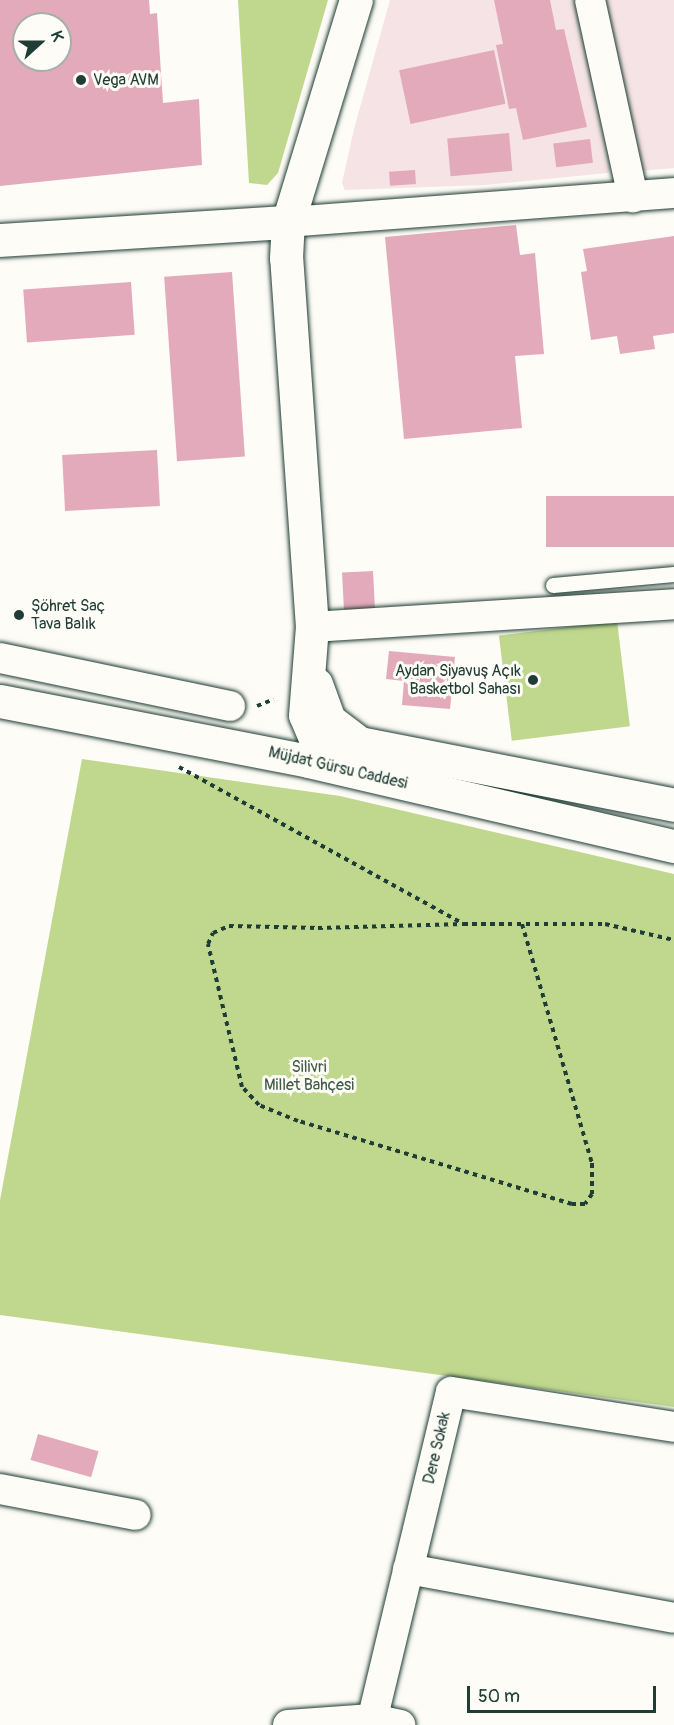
<!DOCTYPE html>
<meta charset="utf-8">
<style>
body{margin:0}
#map{position:relative;width:674px;height:1725px;overflow:hidden;background:#fdfcf7;font-family:Pangolin,sans-serif}
div>[style]{position:absolute}
[style*='--x']{left:calc(var(--x)*1px);top:calc(var(--y)*1px);width:calc(var(--w)*1px);rotate:calc(var(--a)*1deg)}
.built>*{inset:0;background:#f5e3e5}
.green>*{inset:0;background:#c0d88e;transform-origin:0 0}
.building>*{inset:0;background:#e3aabb;transform-origin:0 0}
.path>*{height:4px;margin-top:-2px;transform-origin:0;background:repeating-linear-gradient(90deg,#1f3d34 0 4.5px,transparent 0 9px)}
.roads{filter:drop-shadow(0 0 2px #1f3d34) drop-shadow(0 0 2px #1f3d34)}
.lane>*{height:15px;margin:-7.5px;padding:0 7.5px;transform-origin:7.5px;border-radius:7.5px;background:#fdfcf7}
.street>*{height:30px;margin:-15px;padding:0 15px;transform-origin:15px;border-radius:15px;background:#fdfcf7}
.secondary>*{height:33px;margin:-16.5px;padding:0 16.5px;transform-origin:16.5px;border-radius:16.5px;background:#fdfcf7}
.primary>*{height:33px;margin:-16.5px;padding:0 16.5px;transform-origin:16.5px;border-radius:16.5px;background:#fdfcf7}
.dots>*{width:16px;height:16px;translate:-50% -50%;box-sizing:border-box;border:3px solid #fdfcf7;border-radius:50%}
span{translate:-50% -50%;white-space:nowrap;text-align:center;line-height:1.15;-webkit-text-stroke:6px #fdfcf7;paint-order:stroke}
.poi-label{font-size:16px;color:#1f3d34}
.left{translate:0 -50%;text-align:left}
.right{translate:-100% -50%;text-align:right}
.street-label{font-size:16px;color:#1f3d34}
.park-label{font-size:16px;color:#3f5c46}
.north{position:absolute;left:12px;top:12px;width:60px;height:60px;box-sizing:border-box;background:#fdfcf7;border:2px solid #a4b0a9;border-radius:50%;rotate:69deg;font-size:16px;font-weight:700;line-height:24px;text-align:center;color:#1f3d34}
.north::after{content:'';display:block;margin:auto;width:21px;height:27px;background:#1f3d34;clip-path:polygon(50% 0,100% 100%,50% 72%,0 100%)}
.scale{position:absolute;left:467px;top:1686px;width:189px;height:27px;box-sizing:border-box;border:3px solid #1f3d34;border-top:0;padding-left:8px;font-size:18px;line-height:21px;white-space:nowrap;color:#1f3d34;-webkit-text-stroke:4px #fdfcf7;paint-order:stroke}
</style>
<div id="map">
<div class="built">
<i style="clip-path:polygon(390px 0,576px 0,612px 166px,608px 173px,484px 185px,345px 190px,342px 183px,354px 129px)"></i>
<i style="clip-path:polygon(602px 0,674px 0,674px 168px,639px 171px)"></i>
</div>
<div class="green">
<i style="clip-path:polygon(238px 0,328px 0,278px 173px,267px 185px,249px 183px)"></i>
<i style="left:617px;top:621px;width:106px;height:119px;rotate:83deg"></i>
<i style="clip-path:polygon(82px 759px,340px 796px,674px 874px,674px 1407px,0 1315px,0 1200px)"></i>
</div>
<div class="building">
<i style="clip-path:polygon(evenodd,0 0,149px 0,150px 14px,157px 13px,163px 103px,199px 99px,202px 165px,0 186px,0 0,24px 24px,60px 24px,60px 60px,24px 60px,24px 24px)"></i>
<i style="clip-path:polygon(494px 0,550px 0,556px 30px,564px 29px,587px 127px,523px 140px,516px 108px,509px 109px,496px 45px,503px 44px)"></i>
<i style="left:494px;top:50px;width:55px;height:97px;rotate:78deg"></i>
<i style="left:509px;top:133px;width:38px;height:62px;rotate:85deg"></i>
<i style="left:590px;top:139px;width:24px;height:37px;rotate:83deg"></i>
<i style="left:415px;top:170px;width:14px;height:26px;rotate:86deg"></i>
<i style="clip-path:polygon(516px 225px,520px 255px,535px 253px,544px 354px,515px 356px,522px 428px,404px 439px,385px 237px)"></i>
<i style="clip-path:polygon(674px 236px,674px 333px,653px 336px,655px 349px,620px 354px,617px 336px,591px 340px,581px 272px,587px 271px,583px 249px)"></i>
<i style="left:232px;top:272px;width:185px;height:68px;rotate:86deg"></i>
<i style="left:131px;top:282px;width:53px;height:108px;rotate:86deg"></i>
<i style="left:157px;top:450px;width:56px;height:95px;rotate:87deg"></i>
<i style="left:674px;top:496px;width:51px;height:128px;rotate:90deg"></i>
<i style="left:373px;top:571px;width:39px;height:31px;rotate:87deg"></i>
<i style="clip-path:polygon(389px 651px,455px 657px,450px 709px,402px 705px,404px 681px,386px 679px)"></i>
<i style="left:38px;top:1434px;width:63px;height:27px;rotate:16deg"></i>
</div>
<div class="path">
<i style="--x:257;--y:706;--w:18;--a:-22"></i>
<i style="--x:179;--y:767;--w:323;--a:28.9"></i>
<i style="--x:522;--y:924;--w:249;--a:73.7"></i>
<i style="--x:592;--y:1163;--w:31;--a:90"></i>
<i style="--x:592;--y:1194;--w:12;--a:125"></i>
<i style="--x:585;--y:1204;--w:13;--a:180"></i>
<i style="--x:572;--y:1204;--w:286;--a:-163.1"></i>
<i style="--x:298;--y:1121;--w:42;--a:-157.7"></i>
<i style="--x:259;--y:1105;--w:25;--a:-133"></i>
<i style="--x:242;--y:1087;--w:147;--a:-103.4"></i>
<i style="--x:208;--y:944;--w:12;--a:-66"></i>
<i style="--x:213;--y:933;--w:17;--a:-24"></i>
<i style="--x:229;--y:926;--w:89;--a:1.3"></i>
<i style="--x:318;--y:928;--w:145;--a:-1.6"></i>
<i style="--x:463;--y:924;--w:142;--a:0"></i>
<i style="--x:605;--y:924;--w:71;--a:13.1"></i>
</div>
<div class="roads">
<div class="lane">
<i style="--x:553;--y:585;--w:121;--a:-5.2"></i>
</div>
<div class="street">
<i style="--x:590;--y:0;--w:202;--a:77.7"></i>
<i style="--x:288;--y:222;--w:387;--a:-4.3"></i>
<i style="--x:312;--y:627;--w:363;--a:-3.6"></i>
<i style="--x:0;--y:658;--w:235;--a:11.8"></i>
<i style="--x:0;--y:1489;--w:138;--a:10.8"></i>
<i style="--x:408;--y:1569;--w:270;--a:10.4"></i>
<i style="--x:288;--y:1725;--w:84;--a:-4.1"></i>
<i style="--x:372;--y:1719;--w:29;--a:12"></i>
<i style="--x:371;--y:1725;--w:342;--a:-76.5"></i>
<i style="--x:451;--y:1392;--w:226;--a:8.9"></i>
</div>
<div class="secondary">
<i style="--x:0;--y:240;--w:289;--a:-3.6"></i>
</div>
<div class="primary">
<i style="--x:316;--y:684;--w:38;--a:70"></i>
<i style="--x:329;--y:720;--w:38;--a:37"></i>
<i style="--x:359;--y:743;--w:321;--a:11.1"></i>
<i style="--x:0;--y:701;--w:314;--a:11"></i>
<i style="--x:308;--y:761;--w:376;--a:13.1"></i>
<i style="--x:336;--y:767;--w:31;--a:-128"></i>
<i style="--x:317;--y:743;--w:30;--a:-113"></i>
<i style="--x:305;--y:715;--w:88;--a:-85.5"></i>
<i style="--x:312;--y:627;--w:370;--a:-94"></i>
<i style="--x:286;--y:258;--w:36;--a:-87"></i>
<i style="--x:288;--y:222;--w:232;--a:-73"></i>
</div>
</div>
<div class="dots">
<i style="left:81px;top:80px;background:#1f3d34"></i>
<i style="left:19px;top:615px;background:#1f3d34"></i>
<i style="left:533px;top:680px;background:#1f3d34"></i>
</div>
<div class="poi-label">
<span class="left" style="left:93px;top:80px">Vega AVM</span>
<span class="left" style="left:31px;top:615px">Şöhret Saç<br>Tava Balık</span>
<span class="right" style="left:521px;top:680px">Aydan Siyavuş Açık<br>Basketbol Sahası</span>
</div>
<div class="street-label">
<span style="left:338px;top:768px;rotate:13deg">Müjdat Gürsu Caddesi</span>
<span style="left:437px;top:1448px;rotate:-77deg">Dere Sokak</span>
</div>
<div class="park-label">
<span style="left:309px;top:1076px">Silivri<br>Millet Bahçesi</span>
</div>
<div class="north">K</div>
<div class="scale">50 m</div>
</div>
